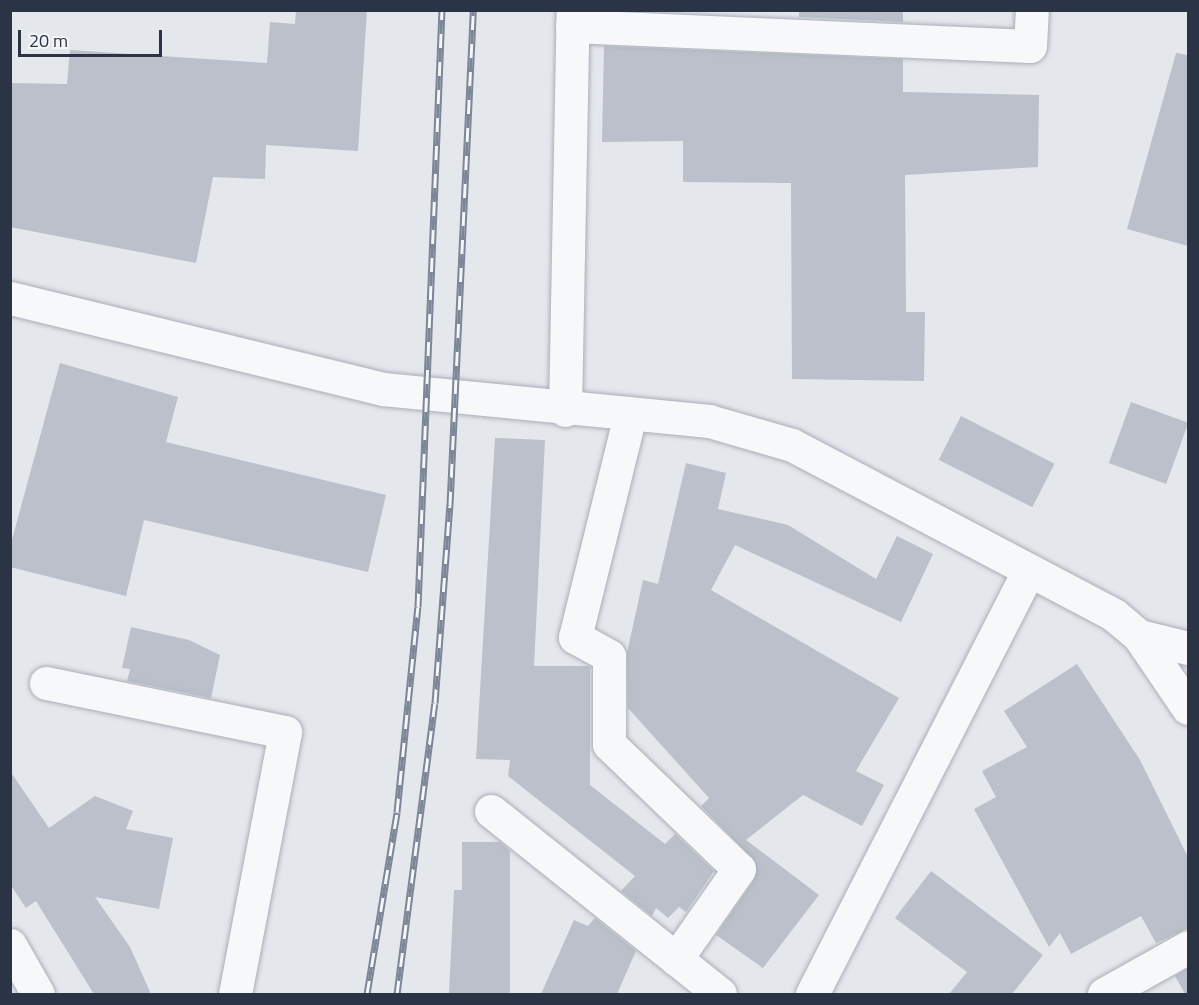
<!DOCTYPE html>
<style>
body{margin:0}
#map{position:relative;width:1199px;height:1005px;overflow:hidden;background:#e4e7ec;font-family:"Titillium Web",sans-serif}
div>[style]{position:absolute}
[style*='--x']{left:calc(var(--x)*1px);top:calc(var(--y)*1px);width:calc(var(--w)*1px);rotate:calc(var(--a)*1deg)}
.building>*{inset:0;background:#bbc0ca;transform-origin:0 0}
.roads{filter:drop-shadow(0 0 2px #a9aeb7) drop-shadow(0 0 2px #a9aeb7)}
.minor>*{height:33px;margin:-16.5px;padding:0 16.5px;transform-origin:16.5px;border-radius:16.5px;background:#f7f8fa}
.tertiary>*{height:33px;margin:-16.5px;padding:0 16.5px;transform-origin:16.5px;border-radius:16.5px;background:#f7f8fa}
.rail>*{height:7px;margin-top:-3.5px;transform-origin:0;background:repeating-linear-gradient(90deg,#f4f6f9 0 14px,#7d8696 0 28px);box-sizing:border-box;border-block:2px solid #7d8696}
span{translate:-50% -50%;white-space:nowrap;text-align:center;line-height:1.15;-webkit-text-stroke:5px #f4f6f9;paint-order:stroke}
.frame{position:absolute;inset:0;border:12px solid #2b3445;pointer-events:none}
.scale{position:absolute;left:18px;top:30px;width:144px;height:27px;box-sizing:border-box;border:3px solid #2b3445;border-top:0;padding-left:8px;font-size:18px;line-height:21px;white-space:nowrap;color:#2b3445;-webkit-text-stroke:4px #f4f6f9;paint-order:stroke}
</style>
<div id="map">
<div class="building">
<i style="clip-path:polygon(296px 10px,367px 10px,358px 151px,266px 145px,265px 179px,213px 177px,196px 263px,10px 227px,10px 83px,67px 84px,70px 50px,267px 63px,270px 22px,295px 24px)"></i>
<i style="clip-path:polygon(799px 10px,903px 10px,903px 22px,799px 17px)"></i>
<i style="clip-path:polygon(604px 46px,903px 59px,903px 92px,1039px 95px,1038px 167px,905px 175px,906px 312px,925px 312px,924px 381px,792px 379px,791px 183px,683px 182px,683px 141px,602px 142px)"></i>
<i style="clip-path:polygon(1176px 53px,1188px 55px,1188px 246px,1127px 229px)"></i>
<i style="clip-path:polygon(60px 363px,178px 397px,166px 442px,386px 495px,368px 572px,144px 520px,126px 596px,10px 567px,10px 547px)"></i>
<i style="left:1131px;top:402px;width:61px;height:65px;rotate:20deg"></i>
<i style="left:961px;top:416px;width:105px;height:49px;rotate:27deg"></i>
<i style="clip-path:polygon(495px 438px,545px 440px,534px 666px,588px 666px,590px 667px,590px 785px,665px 844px,675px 834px,714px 871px,686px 912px,679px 907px,668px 918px,656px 908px,652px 916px,621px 891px,635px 876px,508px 776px,510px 760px,476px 759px)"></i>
<i style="clip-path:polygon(686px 463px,726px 473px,718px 509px,788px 525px,876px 579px,897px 536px,933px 554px,901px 622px,735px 545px,711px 590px,899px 698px,856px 771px,884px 785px,862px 826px,803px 795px,746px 840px,819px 895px,763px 968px,716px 935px,754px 880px,756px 862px,701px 806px,709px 798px,628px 708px,627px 653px,643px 580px,658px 584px)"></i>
<i style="clip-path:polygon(131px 627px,189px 640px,220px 655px,211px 698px,127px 681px,130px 669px,122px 668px)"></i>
<i style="clip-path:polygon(1077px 664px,1140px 760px,1188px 857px,1188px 928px,1156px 943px,1141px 916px,1071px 954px,1060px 933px,1049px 947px,974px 809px,996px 797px,982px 771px,1027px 747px,1004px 711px)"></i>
<i style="clip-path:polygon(10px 771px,49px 828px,95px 796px,133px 811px,126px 829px,173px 838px,159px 909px,95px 897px,130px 947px,151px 994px,94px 994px,36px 901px,26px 908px,10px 884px)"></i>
<i style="clip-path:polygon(462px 842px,500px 842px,510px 851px,510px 994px,449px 994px,454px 890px,462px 890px)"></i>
<i style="clip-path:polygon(931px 871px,1043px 955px,1012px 994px,949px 994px,967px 972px,895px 918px)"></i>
<i style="clip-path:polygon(595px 918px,636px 951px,617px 994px,541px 994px,574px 920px,588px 926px)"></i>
<i style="clip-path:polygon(1188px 968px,1188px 994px,1185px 994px,1175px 976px)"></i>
</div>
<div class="roads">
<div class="minor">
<i style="--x:572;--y:26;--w:458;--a:2.5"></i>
<i style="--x:1030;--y:46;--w:36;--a:-87"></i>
<i style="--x:565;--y:410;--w:400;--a:-88.9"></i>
<i style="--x:630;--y:415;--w:229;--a:103.9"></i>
<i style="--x:575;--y:637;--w:39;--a:29"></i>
<i style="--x:609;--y:656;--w:88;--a:90"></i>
<i style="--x:609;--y:744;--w:180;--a:43.9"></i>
<i style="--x:739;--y:869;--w:110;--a:125"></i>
<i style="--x:1139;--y:636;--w:50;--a:13.8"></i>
<i style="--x:46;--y:683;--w:244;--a:11.6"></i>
<i style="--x:285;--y:732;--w:267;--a:100.8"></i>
<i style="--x:491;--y:811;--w:293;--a:38.6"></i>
<i style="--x:10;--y:945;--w:56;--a:60.3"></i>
<i style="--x:812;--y:994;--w:476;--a:-62.9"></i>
<i style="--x:1104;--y:994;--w:96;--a:-29.2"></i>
</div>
<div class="tertiary">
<i style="--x:10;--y:298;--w:384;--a:13.7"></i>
<i style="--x:383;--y:389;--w:328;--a:5.6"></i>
<i style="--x:709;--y:421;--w:86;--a:16.1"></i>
<i style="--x:792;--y:445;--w:364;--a:27.8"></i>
<i style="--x:1114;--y:615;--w:33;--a:40"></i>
<i style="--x:1139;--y:636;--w:87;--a:55.8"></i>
</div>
</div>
<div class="rail">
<i style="--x:367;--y:994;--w:184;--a:-80.6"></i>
<i style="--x:397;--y:812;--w:206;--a:-84.2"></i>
<i style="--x:418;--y:607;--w:597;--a:-87.7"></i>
<i style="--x:397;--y:994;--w:293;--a:-82.6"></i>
<i style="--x:435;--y:703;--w:199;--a:-85.7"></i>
<i style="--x:450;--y:505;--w:496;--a:-87.3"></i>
</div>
<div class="frame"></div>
<div class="scale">20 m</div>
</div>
